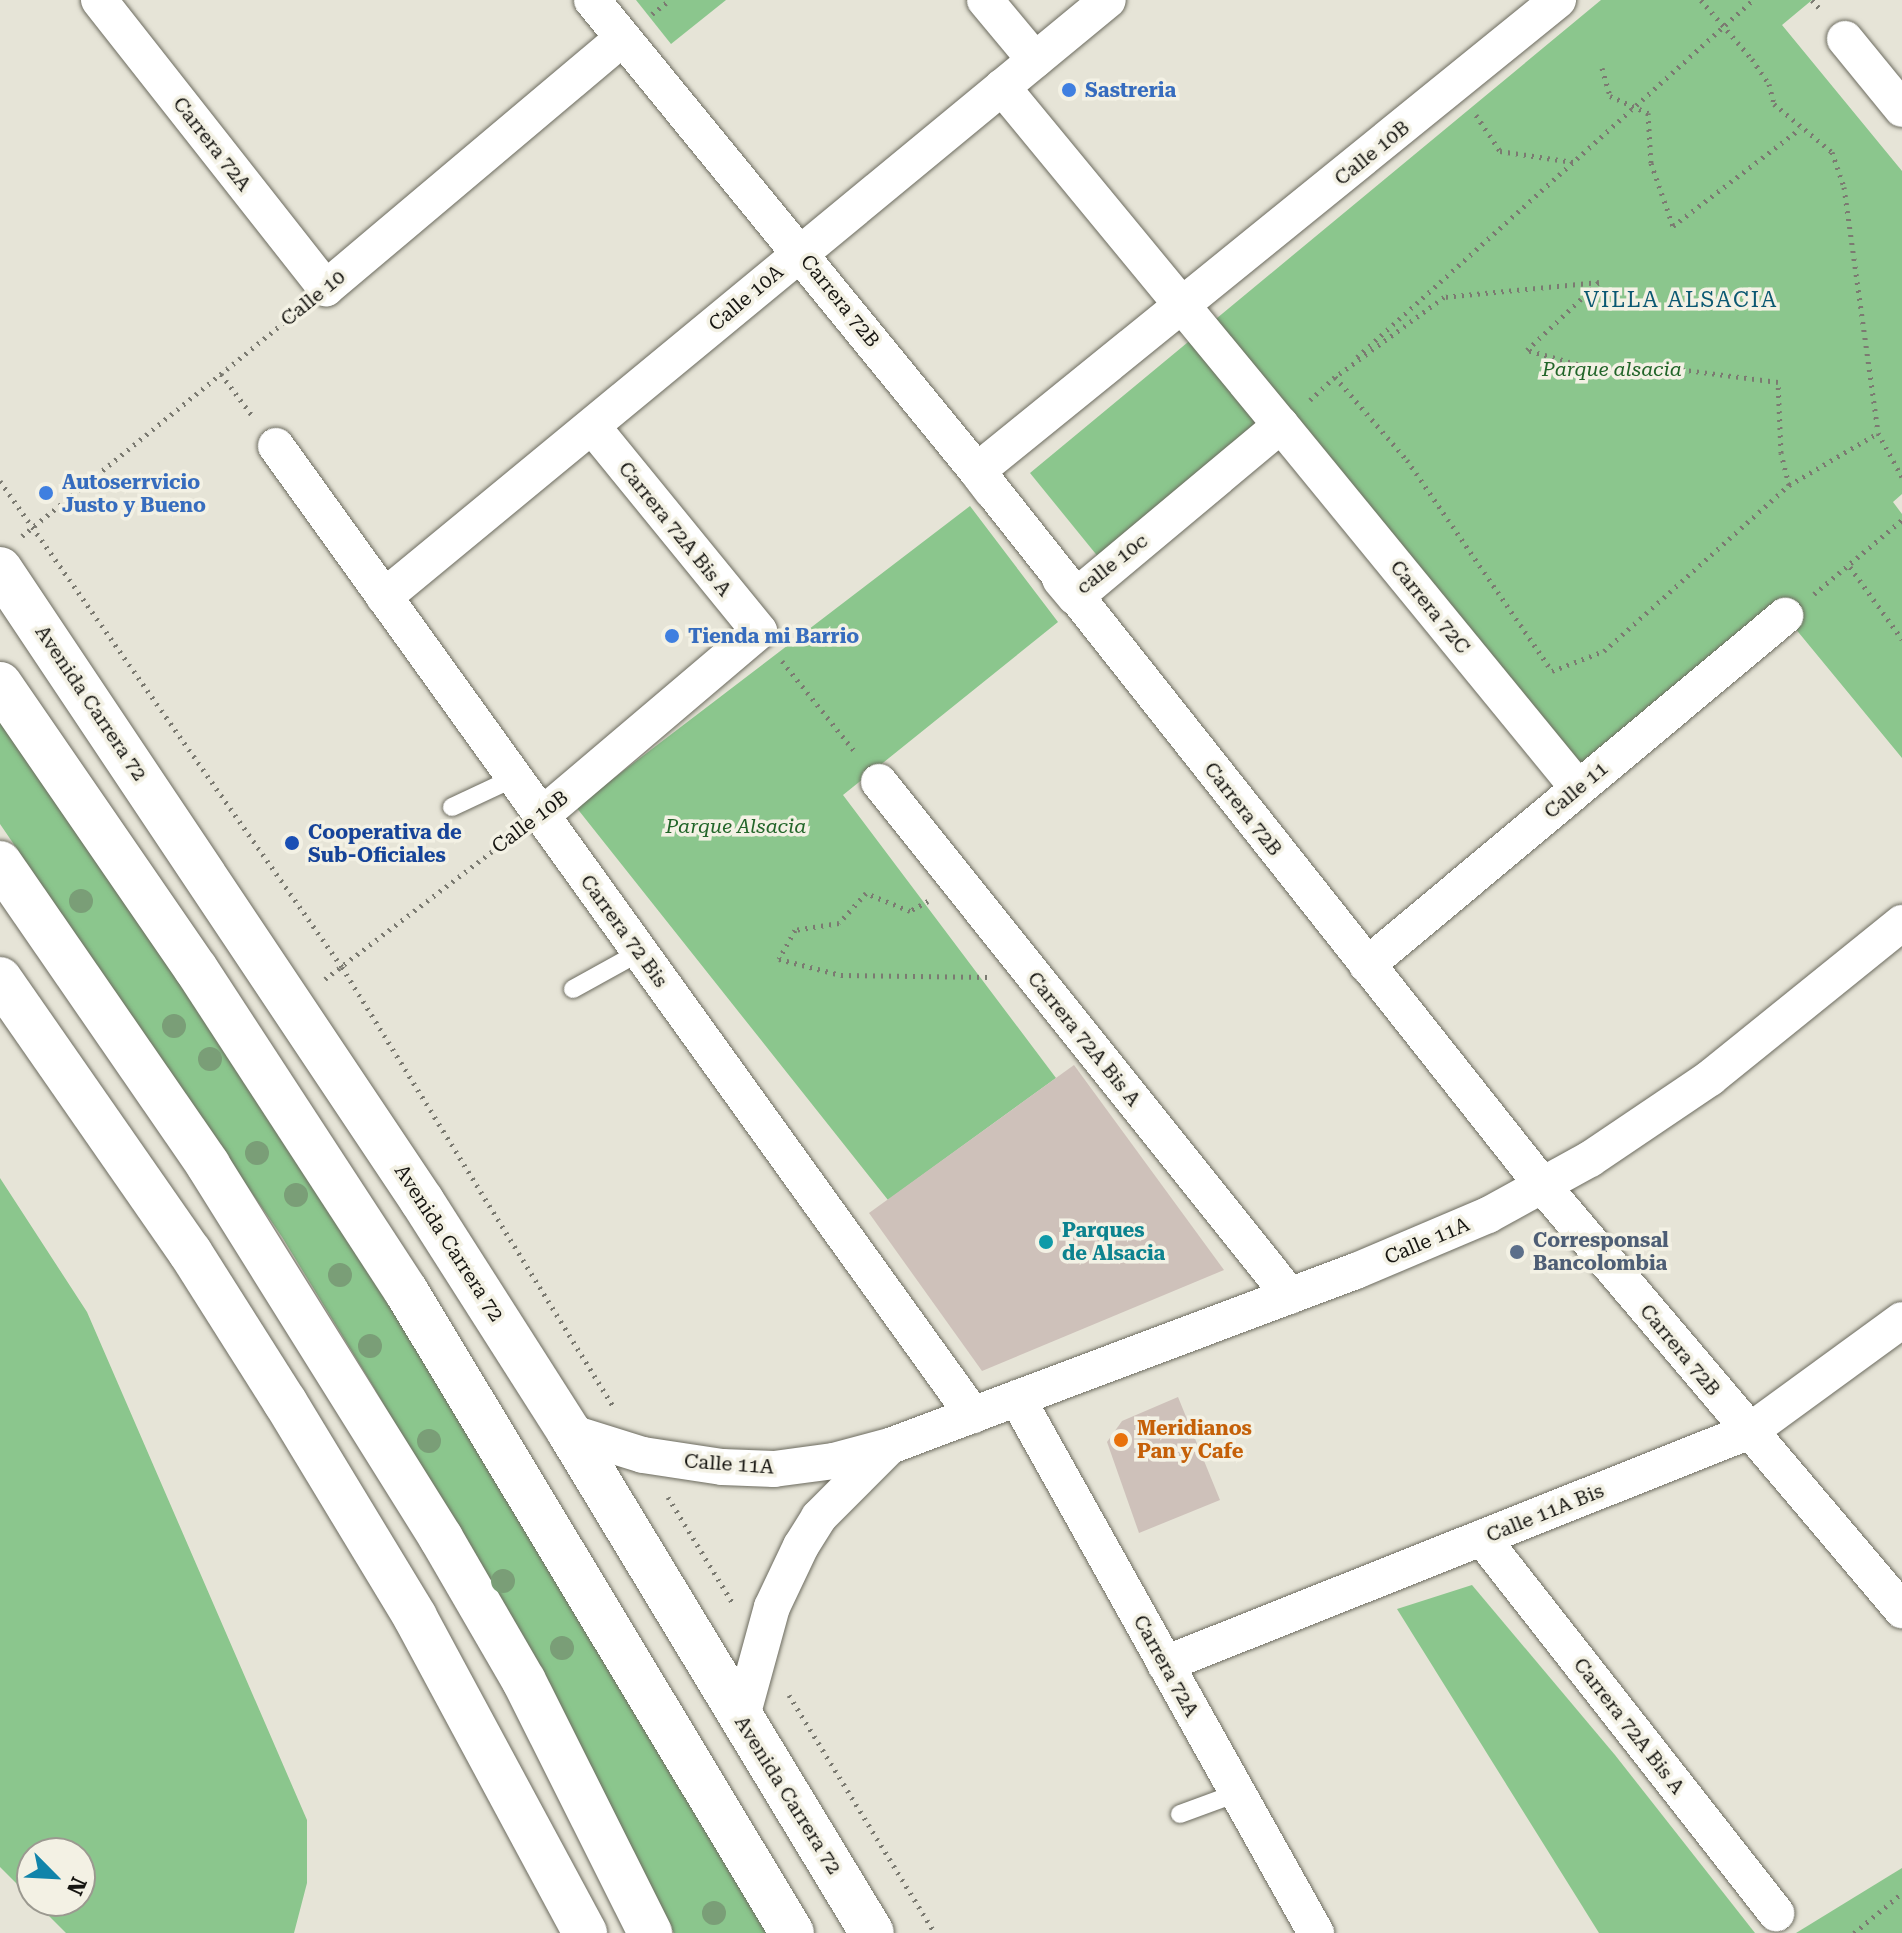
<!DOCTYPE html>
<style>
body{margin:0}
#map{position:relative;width:1902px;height:1933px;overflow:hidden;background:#e6e4d7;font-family:"Roboto Serif",serif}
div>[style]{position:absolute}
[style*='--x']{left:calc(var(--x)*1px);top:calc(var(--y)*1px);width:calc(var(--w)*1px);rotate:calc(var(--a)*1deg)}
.green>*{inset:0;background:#8bc68d}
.building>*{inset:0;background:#cec1ba}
.path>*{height:5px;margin-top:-2.5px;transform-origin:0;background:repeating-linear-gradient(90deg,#7b7a71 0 2px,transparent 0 8px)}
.roads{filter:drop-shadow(0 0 2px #6c6b5f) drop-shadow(0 0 2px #6c6b5f)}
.lane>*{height:18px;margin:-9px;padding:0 9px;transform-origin:9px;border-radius:9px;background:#fff}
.street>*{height:36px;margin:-18px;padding:0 18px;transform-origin:18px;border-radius:18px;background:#fff}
.highway>*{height:44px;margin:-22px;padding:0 22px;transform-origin:22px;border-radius:22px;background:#fff}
.trees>*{width:24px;height:24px;margin:-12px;border-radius:50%;background:#7a9e77}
.dots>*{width:22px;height:22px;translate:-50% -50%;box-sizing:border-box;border:4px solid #f3f1e4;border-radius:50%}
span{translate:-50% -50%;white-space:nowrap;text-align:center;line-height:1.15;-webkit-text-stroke:7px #f3f1e4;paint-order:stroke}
.shop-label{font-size:20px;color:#366cbe;font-weight:700}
.left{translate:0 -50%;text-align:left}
.street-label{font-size:20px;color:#161511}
.park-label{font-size:20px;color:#226529;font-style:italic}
.transit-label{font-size:20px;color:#164399;font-weight:700}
.culture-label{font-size:20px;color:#0d838f;font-weight:700}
.service-label{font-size:20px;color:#4e5e75;font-weight:700}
.food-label{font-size:20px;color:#c56008;font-weight:700}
.neighbourhood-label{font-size:22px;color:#0b5872;letter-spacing:2px}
.north{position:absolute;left:16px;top:1837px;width:80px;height:80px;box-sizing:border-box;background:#f3f1e4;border:2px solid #9b9990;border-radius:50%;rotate:114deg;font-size:22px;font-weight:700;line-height:32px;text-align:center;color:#161511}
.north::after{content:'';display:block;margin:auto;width:28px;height:36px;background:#1184aa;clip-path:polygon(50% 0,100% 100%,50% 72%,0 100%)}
</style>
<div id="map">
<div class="green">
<i style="clip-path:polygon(636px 0,726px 0,671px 44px)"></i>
<i style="clip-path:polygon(1601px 0,1812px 0,1782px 25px,1902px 171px,1902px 494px,1893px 502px,1902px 514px,1902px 758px,1785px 616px,1578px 788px,1281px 426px,1108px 569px,1030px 473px)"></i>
<i style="clip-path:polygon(970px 506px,1058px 622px,843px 795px,1056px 1078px,888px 1200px,576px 807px)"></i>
<i style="clip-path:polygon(0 720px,324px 1194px,771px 1933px,674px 1933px,501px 1606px,373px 1386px,282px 1237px,0 824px)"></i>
<i style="clip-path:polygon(0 1178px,87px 1312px,307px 1820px,307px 1883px,294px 1933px,66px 1933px,34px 1901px,80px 1901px,80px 1853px,32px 1853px,32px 1899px,0 1867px)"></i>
<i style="clip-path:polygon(1472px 1585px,1615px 1755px,1755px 1933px,1599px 1933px,1397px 1609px)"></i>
<i style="clip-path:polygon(1902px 1868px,1902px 1933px,1796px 1933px)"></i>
</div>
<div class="building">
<i style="clip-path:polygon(1074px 1065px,1224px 1270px,982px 1371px,869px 1213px)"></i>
<i style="clip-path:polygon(1178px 1397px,1220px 1500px,1139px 1533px,1107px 1442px,1122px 1421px)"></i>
</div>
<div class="path">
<i style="--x:1701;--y:0;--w:78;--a:49.2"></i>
<i style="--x:1752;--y:59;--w:30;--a:56"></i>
<i style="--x:1769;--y:84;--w:21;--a:76"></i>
<i style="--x:1774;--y:104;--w:75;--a:39.6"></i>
<i style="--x:1832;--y:152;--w:37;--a:71"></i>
<i style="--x:1844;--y:187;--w:248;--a:82.1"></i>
<i style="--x:1878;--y:433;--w:50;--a:61.4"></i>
<i style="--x:1812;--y:0;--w:13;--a:48"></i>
<i style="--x:652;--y:14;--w:23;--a:-38"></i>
<i style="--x:1602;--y:68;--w:29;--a:74"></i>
<i style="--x:1610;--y:96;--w:42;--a:24.1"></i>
<i style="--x:1648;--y:113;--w:50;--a:86.6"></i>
<i style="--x:1651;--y:163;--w:67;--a:70.8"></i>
<i style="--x:1673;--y:226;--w:160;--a:-37.4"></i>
<i style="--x:1476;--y:115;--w:43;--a:56.3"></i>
<i style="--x:1500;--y:151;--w:74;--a:8.6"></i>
<i style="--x:1357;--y:357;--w:533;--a:-42.04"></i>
<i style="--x:221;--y:374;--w:55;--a:53.1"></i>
<i style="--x:1310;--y:400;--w:34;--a:-43"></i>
<i style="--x:0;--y:481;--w:594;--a:54.87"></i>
<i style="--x:342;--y:967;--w:516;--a:58.31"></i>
<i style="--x:1789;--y:485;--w:33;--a:-104"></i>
<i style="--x:1781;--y:453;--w:71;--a:-92.4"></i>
<i style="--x:1778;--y:382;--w:94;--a:-172.6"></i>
<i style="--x:1685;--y:370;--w:69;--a:175.9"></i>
<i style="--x:1616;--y:375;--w:92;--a:-164.3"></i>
<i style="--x:1527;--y:350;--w:99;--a:-43.4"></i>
<i style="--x:1599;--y:282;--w:156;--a:174.5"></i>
<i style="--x:1444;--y:297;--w:135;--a:143.7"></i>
<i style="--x:1335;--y:377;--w:110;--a:49.1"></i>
<i style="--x:1407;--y:460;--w:256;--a:55.5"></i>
<i style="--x:1552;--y:671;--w:56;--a:-21"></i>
<i style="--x:1604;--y:651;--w:249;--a:-41.9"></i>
<i style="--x:1789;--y:485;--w:103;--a:-30.3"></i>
<i style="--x:22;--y:536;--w:355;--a:-39.2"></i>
<i style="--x:1850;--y:567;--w:89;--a:54.2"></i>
<i style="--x:1814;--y:594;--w:115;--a:-40.1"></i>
<i style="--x:782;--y:661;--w:118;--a:51.2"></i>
<i style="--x:928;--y:901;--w:21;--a:151"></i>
<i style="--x:910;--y:911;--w:48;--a:-157.8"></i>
<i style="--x:866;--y:893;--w:40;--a:132"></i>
<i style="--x:839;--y:923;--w:45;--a:171"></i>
<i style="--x:795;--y:930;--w:33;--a:119"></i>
<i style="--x:779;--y:959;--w:64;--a:14.5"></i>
<i style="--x:841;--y:975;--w:148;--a:0.8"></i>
<i style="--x:325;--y:979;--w:234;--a:-37.4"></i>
<i style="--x:668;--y:1497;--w:127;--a:58.6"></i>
<i style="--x:789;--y:1695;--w:279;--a:58.5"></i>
<i style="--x:1854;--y:1933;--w:62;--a:-39.8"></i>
</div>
<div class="roads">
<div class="lane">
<i style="--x:452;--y:807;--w:68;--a:-25.1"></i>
<i style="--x:573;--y:989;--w:77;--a:-28.9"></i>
<i style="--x:1180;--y:1814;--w:61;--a:-20.2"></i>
</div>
<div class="street">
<i style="--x:99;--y:0;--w:367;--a:51.8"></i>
<i style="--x:326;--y:288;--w:388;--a:-40.1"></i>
<i style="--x:592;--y:0;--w:608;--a:50.74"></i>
<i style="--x:977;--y:471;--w:912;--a:51.63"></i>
<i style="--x:1543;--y:1186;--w:556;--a:49.75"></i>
<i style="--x:985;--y:0;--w:78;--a:50.2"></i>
<i style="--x:1845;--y:39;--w:90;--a:50.8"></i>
<i style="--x:1002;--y:87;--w:438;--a:50.5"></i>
<i style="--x:1281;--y:425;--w:268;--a:140.1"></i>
<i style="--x:1075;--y:597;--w:23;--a:-130"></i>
<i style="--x:1281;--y:425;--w:469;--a:50.7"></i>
<i style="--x:276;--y:446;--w:1194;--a:54.27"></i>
<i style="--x:992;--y:491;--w:25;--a:-127"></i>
<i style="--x:977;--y:471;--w:748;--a:-39.03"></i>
<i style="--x:384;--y:597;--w:938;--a:-39.51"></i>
<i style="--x:879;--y:782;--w:658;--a:51.35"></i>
<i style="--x:541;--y:816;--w:286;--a:-40.3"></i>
<i style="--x:759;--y:631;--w:264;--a:-129.2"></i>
<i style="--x:1367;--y:965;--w:545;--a:-39.86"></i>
<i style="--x:1017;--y:1398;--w:613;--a:60.8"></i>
<i style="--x:569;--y:1432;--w:77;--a:17.3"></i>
<i style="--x:643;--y:1455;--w:80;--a:8.6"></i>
<i style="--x:722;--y:1467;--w:52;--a:2.2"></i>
<i style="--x:774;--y:1469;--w:61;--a:-7.6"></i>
<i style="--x:834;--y:1461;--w:58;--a:-15"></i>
<i style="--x:890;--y:1446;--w:498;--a:-20.6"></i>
<i style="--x:1356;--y:1271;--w:143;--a:-23"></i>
<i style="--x:1488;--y:1215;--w:116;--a:-28.8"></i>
<i style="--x:1590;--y:1159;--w:145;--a:-34"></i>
<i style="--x:1710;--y:1078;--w:247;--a:-38.9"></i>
<i style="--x:1482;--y:1538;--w:477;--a:51.9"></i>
<i style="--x:1165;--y:1664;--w:630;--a:-21.72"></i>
<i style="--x:1750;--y:1431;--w:188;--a:-36.1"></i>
<i style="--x:741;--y:1720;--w:117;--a:-74.7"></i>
<i style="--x:772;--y:1607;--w:68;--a:-64.6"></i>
<i style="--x:801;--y:1546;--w:34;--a:-58"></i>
<i style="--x:819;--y:1517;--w:96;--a:-45"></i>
</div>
<div class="highway">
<i style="--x:0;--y:569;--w:760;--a:56.27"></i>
<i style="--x:422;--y:1201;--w:274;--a:57.5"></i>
<i style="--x:569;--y:1432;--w:585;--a:58.83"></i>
<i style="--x:0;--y:684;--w:346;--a:55.5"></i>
<i style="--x:196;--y:969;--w:384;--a:56.9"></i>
<i style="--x:406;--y:1291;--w:749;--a:58.98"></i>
<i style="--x:0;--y:863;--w:367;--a:55.4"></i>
<i style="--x:208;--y:1165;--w:440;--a:58"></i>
<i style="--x:441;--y:1538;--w:165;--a:59.9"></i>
<i style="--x:524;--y:1681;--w:282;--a:63.4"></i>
<i style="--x:0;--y:979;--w:333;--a:55.2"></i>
<i style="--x:190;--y:1252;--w:178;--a:57.7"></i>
<i style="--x:285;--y:1402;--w:251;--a:58.8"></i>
<i style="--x:415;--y:1617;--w:359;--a:61.7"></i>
</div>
</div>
<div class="trees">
<i style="left:81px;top:901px"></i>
<i style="left:174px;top:1026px"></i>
<i style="left:210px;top:1059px"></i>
<i style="left:257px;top:1153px"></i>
<i style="left:296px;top:1195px"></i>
<i style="left:340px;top:1275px"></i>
<i style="left:370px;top:1346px"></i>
<i style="left:429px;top:1441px"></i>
<i style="left:503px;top:1581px"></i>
<i style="left:562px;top:1648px"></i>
<i style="left:714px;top:1913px"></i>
</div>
<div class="dots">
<i style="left:1069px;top:90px;background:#3f7fe0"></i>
<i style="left:46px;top:493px;background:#3f7fe0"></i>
<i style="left:672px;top:636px;background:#3f7fe0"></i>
<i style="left:292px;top:843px;background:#1a4fb4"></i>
<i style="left:1046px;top:1242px;background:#0f9aa8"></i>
<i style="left:1517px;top:1252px;background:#5c6f8a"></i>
<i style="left:1121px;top:1440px;background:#e8710a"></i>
</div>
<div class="shop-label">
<span class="left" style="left:1085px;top:90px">Sastreria</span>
<span class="left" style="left:62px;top:494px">Autoserrvicio<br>Justo y Bueno</span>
<span class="left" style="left:688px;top:636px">Tienda mi Barrio</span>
</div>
<div class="street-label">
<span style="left:212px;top:144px;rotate:52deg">Carrera 72A</span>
<span style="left:1372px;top:153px;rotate:-39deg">Calle 10B</span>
<span style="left:313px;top:298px;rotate:-39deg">Calle 10</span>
<span style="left:746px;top:298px;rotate:-40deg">Calle 10A</span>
<span style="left:840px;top:301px;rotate:51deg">Carrera 72B</span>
<span style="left:675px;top:529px;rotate:51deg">Carrera 72A Bis A</span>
<span style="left:1112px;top:564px;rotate:-38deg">calle 10c</span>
<span style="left:1430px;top:607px;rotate:51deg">Carrera 72C</span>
<span style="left:91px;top:703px;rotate:56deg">Avenida Carrera 72</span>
<span style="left:1576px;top:790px;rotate:-40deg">Calle 11</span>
<span style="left:1243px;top:809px;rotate:52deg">Carrera 72B</span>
<span style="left:530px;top:822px;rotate:-37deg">Calle 10B</span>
<span style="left:624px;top:931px;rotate:54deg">Carrera 72 Bis</span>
<span style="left:1084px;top:1039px;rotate:51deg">Carrera 72A Bis A</span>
<span style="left:1427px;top:1241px;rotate:-23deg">Calle 11A</span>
<span style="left:449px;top:1243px;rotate:57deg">Avenida Carrera 72</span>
<span style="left:1680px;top:1350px;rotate:50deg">Carrera 72B</span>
<span style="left:729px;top:1464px;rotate:4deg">Calle 11A</span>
<span style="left:1545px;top:1513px;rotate:-22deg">Calle 11A Bis</span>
<span style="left:1166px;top:1666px;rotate:61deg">Carrera 72A</span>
<span style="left:1629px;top:1726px;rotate:52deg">Carrera 72A Bis A</span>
<span style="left:788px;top:1795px;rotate:58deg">Avenida Carrera 72</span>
</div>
<div class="park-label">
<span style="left:1612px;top:369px">Parque alsacia</span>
<span style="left:736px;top:826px">Parque Alsacia</span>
</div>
<div class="transit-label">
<span class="left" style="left:308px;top:844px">Cooperativa de<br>Sub-Oficiales</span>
</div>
<div class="culture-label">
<span class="left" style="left:1062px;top:1242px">Parques<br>de Alsacia</span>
</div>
<div class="service-label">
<span class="left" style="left:1533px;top:1252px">Corresponsal<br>Bancolombia</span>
</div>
<div class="food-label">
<span class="left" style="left:1137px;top:1440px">Meridianos<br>Pan y Cafe</span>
</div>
<div class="neighbourhood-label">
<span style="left:1681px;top:300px">VILLA ALSACIA</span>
</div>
<div class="north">N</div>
</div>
